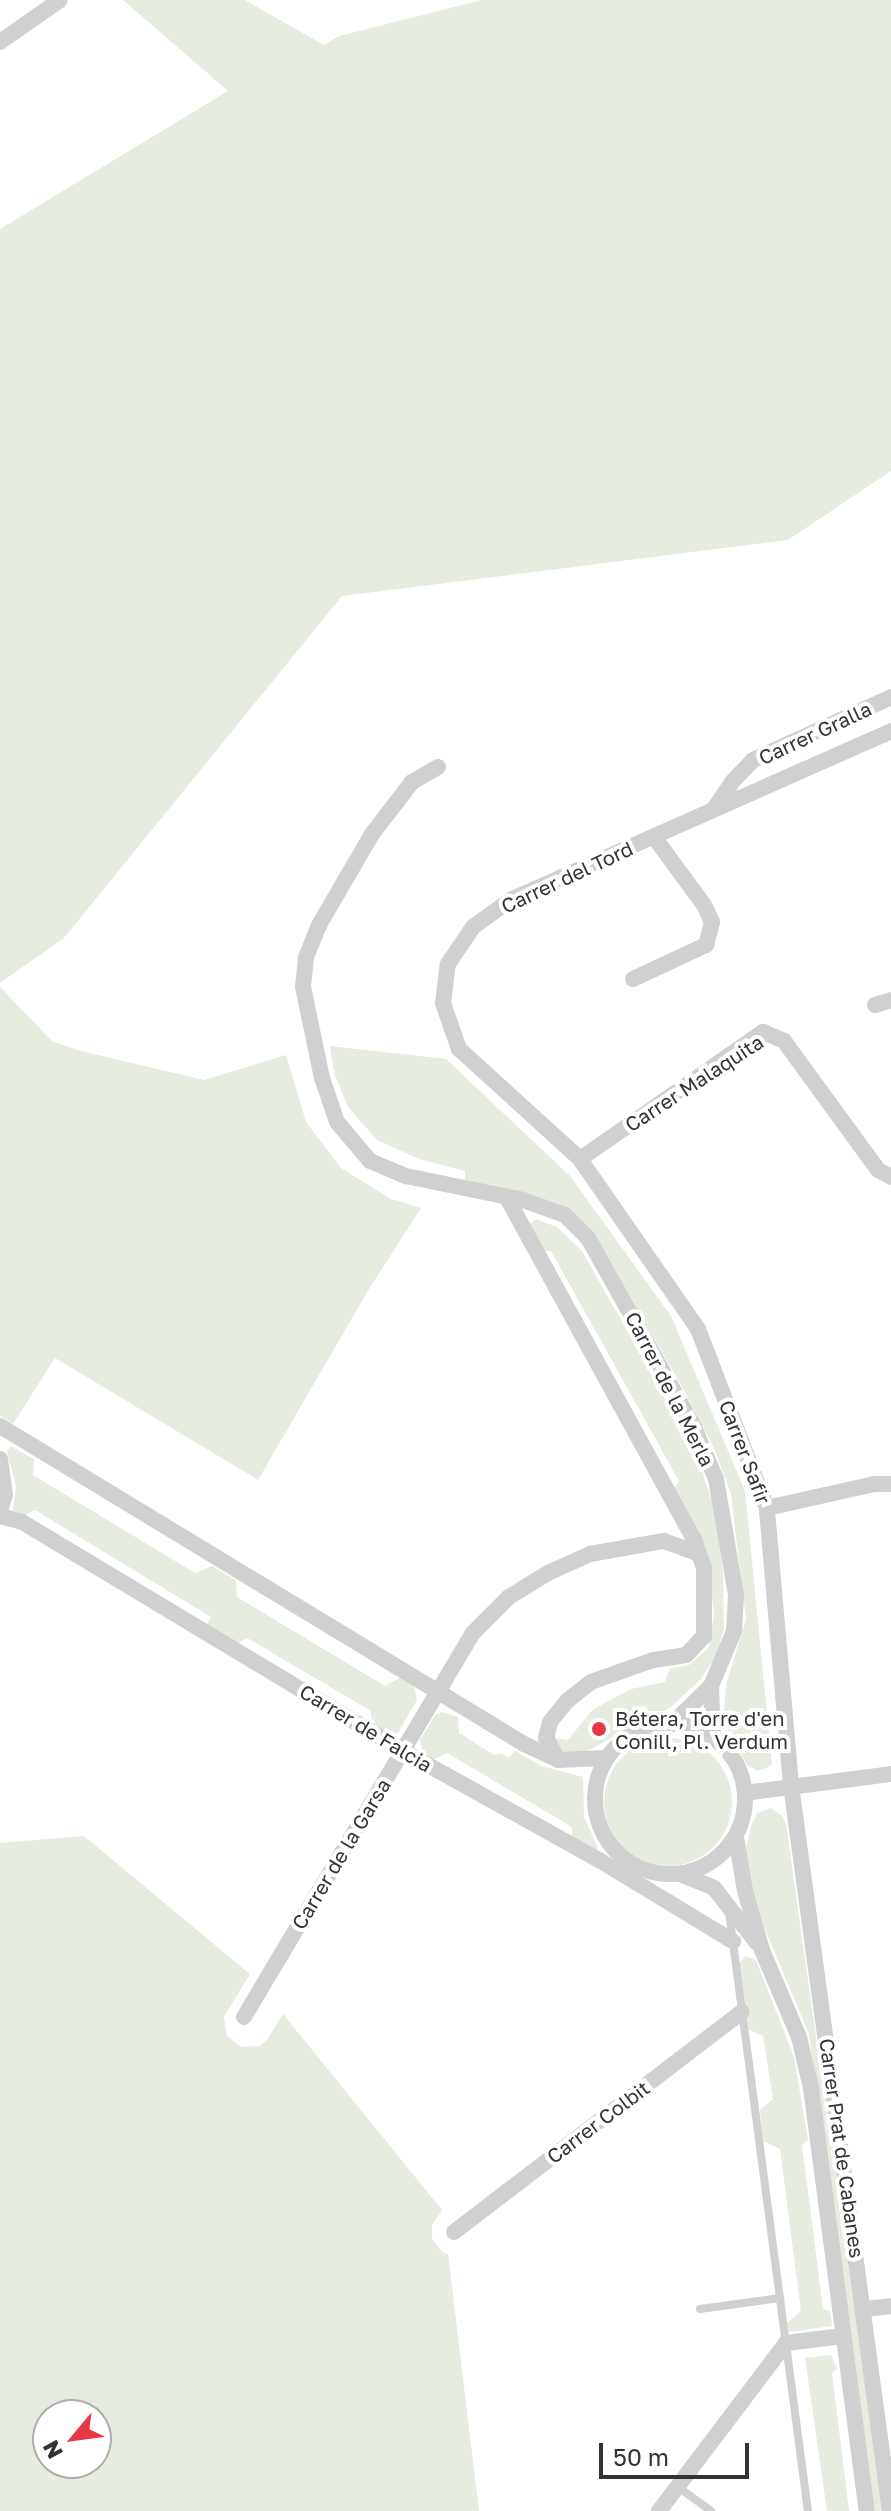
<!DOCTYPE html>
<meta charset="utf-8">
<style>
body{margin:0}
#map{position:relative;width:891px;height:2511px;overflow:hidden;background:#fff;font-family:"Golos Text",sans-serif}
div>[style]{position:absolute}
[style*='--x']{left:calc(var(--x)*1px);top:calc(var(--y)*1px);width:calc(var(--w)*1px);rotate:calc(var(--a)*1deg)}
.green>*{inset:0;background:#e6ecdf}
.round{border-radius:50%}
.lane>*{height:8px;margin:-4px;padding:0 4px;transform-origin:4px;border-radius:4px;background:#d0d0d0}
.street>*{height:16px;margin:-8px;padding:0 8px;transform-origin:8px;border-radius:8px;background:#d0d0d0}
.street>.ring{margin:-8px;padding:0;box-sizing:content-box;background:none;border:16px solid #d0d0d0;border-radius:50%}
.dots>*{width:22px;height:22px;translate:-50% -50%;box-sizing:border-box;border:4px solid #fff;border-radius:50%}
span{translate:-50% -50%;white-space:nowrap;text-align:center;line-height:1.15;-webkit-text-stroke:8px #fff;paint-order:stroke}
.street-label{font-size:20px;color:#333}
.poi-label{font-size:20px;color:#333}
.left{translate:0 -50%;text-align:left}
.north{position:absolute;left:32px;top:2399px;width:80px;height:80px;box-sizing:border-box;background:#fff;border:2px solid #adadad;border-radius:50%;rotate:241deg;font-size:22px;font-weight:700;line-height:32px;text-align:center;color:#333}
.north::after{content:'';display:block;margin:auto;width:28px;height:36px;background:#e63946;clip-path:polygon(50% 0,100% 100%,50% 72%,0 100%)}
.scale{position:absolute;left:599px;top:2443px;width:150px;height:36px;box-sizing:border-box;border:4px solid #333;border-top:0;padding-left:10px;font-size:24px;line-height:28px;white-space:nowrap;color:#333;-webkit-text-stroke:6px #fff;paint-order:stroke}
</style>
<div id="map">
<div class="green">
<i style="clip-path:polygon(123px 0,245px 0,324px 45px,339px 36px,482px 0,891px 0,891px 471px,788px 540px,342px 596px,64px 938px,0 983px,0 229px,228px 91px)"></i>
<i style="clip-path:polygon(0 987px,52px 1041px,81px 1051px,204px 1080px,286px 1055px,306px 1122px,341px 1168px,391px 1199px,421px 1208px,369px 1289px,258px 1480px,55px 1358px,13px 1424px,0 1416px)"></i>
<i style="clip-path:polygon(330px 1046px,446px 1059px,570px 1176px,671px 1316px,745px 1491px,772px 1764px,768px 1767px,758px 1771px,747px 1765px,729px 1733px,724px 1714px,726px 1685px,746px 1619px,731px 1494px,714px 1448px,684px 1390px,595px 1236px,571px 1211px,465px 1181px,465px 1171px,419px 1159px,377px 1140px,348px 1107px,334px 1073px)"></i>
<i style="clip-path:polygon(536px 1219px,557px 1227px,582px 1251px,697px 1455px,716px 1515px,723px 1572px,724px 1628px,717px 1654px,701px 1679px,671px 1707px,583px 1753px,563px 1753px,554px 1738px,568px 1740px,592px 1710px,631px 1689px,665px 1682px,669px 1669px,689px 1665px,709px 1647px,714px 1614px,710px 1578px,672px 1494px,679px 1481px,551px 1251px,535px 1250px,526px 1227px)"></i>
<i style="clip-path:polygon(10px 1446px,34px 1459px,33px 1475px,195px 1573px,212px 1566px,236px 1580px,237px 1597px,385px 1686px,400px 1678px,414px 1686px,417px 1700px,398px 1733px,390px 1736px,372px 1728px,371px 1711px,247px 1638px,233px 1646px,204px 1629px,211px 1617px,35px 1510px,18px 1518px,13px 1509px,16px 1486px,7px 1452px)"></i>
<i style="clip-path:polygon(442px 1712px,458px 1717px,459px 1733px,494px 1755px,502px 1753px,508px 1758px,515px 1751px,542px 1766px,583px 1777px,584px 1817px,598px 1848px,596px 1852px,572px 1843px,572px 1827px,447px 1753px,433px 1760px,423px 1753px,420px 1740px,435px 1715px)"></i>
<i class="round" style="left:604px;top:1738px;width:128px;height:128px"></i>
<i style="clip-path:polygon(771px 1808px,782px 1816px,786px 1824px,883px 2511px,873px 2511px,809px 2034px,748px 1889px,744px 1858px,751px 1826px,757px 1813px)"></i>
<i style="clip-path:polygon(evenodd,84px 1836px,250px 1974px,224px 2017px,227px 2036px,241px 2047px,259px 2046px,267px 2040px,283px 2014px,442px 2210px,432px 2225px,432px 2238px,442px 2252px,448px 2254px,479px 2511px,0 2511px,0 1843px,84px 1836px,48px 2415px,96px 2415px,96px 2463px,48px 2463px,48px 2415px)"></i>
<i style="clip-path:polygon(746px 1956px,756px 1960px,794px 2057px,808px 2140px,802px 2145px,823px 2309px,830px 2311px,832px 2326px,789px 2332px,787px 2323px,801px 2311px,780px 2149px,763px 2141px,760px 2110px,773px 2099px,763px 2036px,749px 2030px,739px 1963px)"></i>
<i style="clip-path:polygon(831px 2355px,837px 2368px,832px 2373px,849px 2511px,827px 2511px,805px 2358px)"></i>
</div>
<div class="lane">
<i style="--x:729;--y:1912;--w:604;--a:82.49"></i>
<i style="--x:700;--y:2309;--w:81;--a:-7.8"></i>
<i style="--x:678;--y:2487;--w:41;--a:36"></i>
</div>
<div class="street">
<i style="--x:0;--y:42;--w:73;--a:-35"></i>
<i style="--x:438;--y:767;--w:30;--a:150"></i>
<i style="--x:412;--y:782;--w:66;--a:127.6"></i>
<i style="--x:372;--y:834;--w:105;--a:120.2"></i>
<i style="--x:319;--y:925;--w:35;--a:112"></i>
<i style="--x:306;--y:958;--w:29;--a:96"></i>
<i style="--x:303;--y:987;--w:93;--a:78.2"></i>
<i style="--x:322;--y:1078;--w:46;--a:71.2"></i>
<i style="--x:337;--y:1122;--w:51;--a:49.8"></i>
<i style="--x:370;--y:1161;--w:39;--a:23"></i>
<i style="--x:406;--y:1176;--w:119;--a:11.6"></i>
<i style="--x:523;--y:1200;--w:45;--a:19.7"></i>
<i style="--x:565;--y:1215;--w:33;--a:45"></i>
<i style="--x:588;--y:1238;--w:217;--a:60.7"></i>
<i style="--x:694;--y:1427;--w:56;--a:67.1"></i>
<i style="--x:716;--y:1479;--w:118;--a:80.2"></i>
<i style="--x:736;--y:1595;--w:36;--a:93"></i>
<i style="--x:734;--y:1631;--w:60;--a:112.7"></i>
<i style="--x:714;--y:809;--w:32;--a:-56"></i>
<i style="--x:732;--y:782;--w:30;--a:-46"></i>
<i style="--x:753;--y:760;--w:152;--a:-24.5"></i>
<i style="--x:633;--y:979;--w:81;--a:-25"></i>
<i style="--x:706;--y:945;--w:24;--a:-75"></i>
<i style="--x:712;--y:922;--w:19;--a:-115"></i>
<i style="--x:704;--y:905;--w:84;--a:-126.3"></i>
<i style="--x:875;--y:1005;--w:17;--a:-17"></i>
<i style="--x:580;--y:1159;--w:223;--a:-34.8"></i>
<i style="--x:763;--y:1032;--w:23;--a:23"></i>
<i style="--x:784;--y:1041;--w:160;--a:53.9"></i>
<i style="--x:878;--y:1170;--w:15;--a:28"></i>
<i style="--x:506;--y:1196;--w:391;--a:61.3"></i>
<i style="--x:694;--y:1539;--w:31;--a:71"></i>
<i style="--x:704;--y:1568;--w:68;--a:90"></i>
<i style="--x:704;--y:1636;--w:26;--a:133"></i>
<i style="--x:686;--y:1655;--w:33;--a:171"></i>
<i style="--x:653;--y:1660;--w:66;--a:160.5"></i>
<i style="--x:591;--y:1682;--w:31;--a:142"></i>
<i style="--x:567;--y:1701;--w:27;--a:129"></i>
<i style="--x:550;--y:1722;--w:16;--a:104"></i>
<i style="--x:546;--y:1738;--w:25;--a:61"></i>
<i style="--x:0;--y:1426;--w:613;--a:31.25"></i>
<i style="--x:524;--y:1744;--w:38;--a:25"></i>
<i style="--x:558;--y:1760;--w:48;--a:-2.4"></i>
<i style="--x:0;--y:1459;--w:35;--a:82"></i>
<i style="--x:5;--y:1494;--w:18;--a:106"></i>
<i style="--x:767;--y:1508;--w:110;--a:-12.6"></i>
<i style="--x:874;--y:1484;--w:17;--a:0"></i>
<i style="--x:0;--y:1516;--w:23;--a:15"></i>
<i style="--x:22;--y:1522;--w:445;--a:31"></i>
<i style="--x:403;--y:1751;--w:224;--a:29.1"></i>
<i style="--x:599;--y:1860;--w:157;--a:31.2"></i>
<i style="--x:673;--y:1723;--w:53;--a:-44.2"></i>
<i style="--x:711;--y:1686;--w:51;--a:87.8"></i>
<i class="ring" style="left:595px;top:1724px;width:134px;height:134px"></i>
<i style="--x:745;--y:1793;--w:147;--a:-7.4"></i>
<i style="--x:736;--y:1837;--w:55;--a:80.5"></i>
<i style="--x:745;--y:1891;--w:61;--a:73.9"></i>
<i style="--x:762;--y:1950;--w:95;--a:67"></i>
<i style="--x:799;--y:2037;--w:52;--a:76.8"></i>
<i style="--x:811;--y:2088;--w:427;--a:82.5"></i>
<i style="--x:680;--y:1874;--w:37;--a:22"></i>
<i style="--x:714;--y:1888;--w:70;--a:52"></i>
<i style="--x:244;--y:2017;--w:446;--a:-59.2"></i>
<i style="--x:472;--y:1634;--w:52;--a:-45"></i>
<i style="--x:509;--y:1597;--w:46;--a:-31.6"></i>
<i style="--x:548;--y:1573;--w:46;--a:-24.3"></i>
<i style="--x:590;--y:1554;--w:75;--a:-10"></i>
<i style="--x:664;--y:1541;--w:37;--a:20"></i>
<i style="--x:454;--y:2232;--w:362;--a:-37.4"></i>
<i style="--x:864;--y:2309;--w:27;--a:-6"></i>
<i style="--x:659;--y:2511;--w:211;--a:-52.9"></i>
<i style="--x:786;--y:2343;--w:58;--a:-6.9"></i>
<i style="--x:890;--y:2511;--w:733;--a:-97.77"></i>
<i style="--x:791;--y:1785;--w:278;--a:-95"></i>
<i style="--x:767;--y:1508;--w:192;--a:-111.1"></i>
<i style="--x:698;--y:1329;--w:207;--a:-124.8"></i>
<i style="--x:580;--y:1159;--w:164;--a:-137.7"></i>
<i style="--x:459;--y:1049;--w:49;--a:-109.2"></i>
<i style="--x:443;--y:1003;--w:39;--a:-83"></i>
<i style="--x:448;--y:964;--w:45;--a:-56"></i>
<i style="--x:473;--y:927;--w:46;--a:-36.1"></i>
<i style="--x:510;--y:900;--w:417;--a:-23.9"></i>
</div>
<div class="dots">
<i style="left:599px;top:1729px;background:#e63946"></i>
</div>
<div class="street-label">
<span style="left:815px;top:733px;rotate:-25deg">Carrer Gralla</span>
<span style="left:567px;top:877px;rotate:-25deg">Carrer del Tord</span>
<span style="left:694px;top:1083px;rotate:-33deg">Carrer Malaquita</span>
<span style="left:670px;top:1389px;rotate:63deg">Carrer de la Merla</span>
<span style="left:745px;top:1452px;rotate:69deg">Carrer Safir</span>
<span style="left:366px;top:1728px;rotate:31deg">Carrer de Falcia</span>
<span style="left:341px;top:1854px;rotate:-59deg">Carrer de la Garsa</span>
<span style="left:598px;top:2122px;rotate:-37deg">Carrer Colbit</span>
<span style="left:842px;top:2148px;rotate:82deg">Carrer Prat de Cabanes</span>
</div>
<div class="poi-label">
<span class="left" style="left:615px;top:1730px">Bétera, Torre d'en<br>Conill, Pl. Verdum</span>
</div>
<div class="north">N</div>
<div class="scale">50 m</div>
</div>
